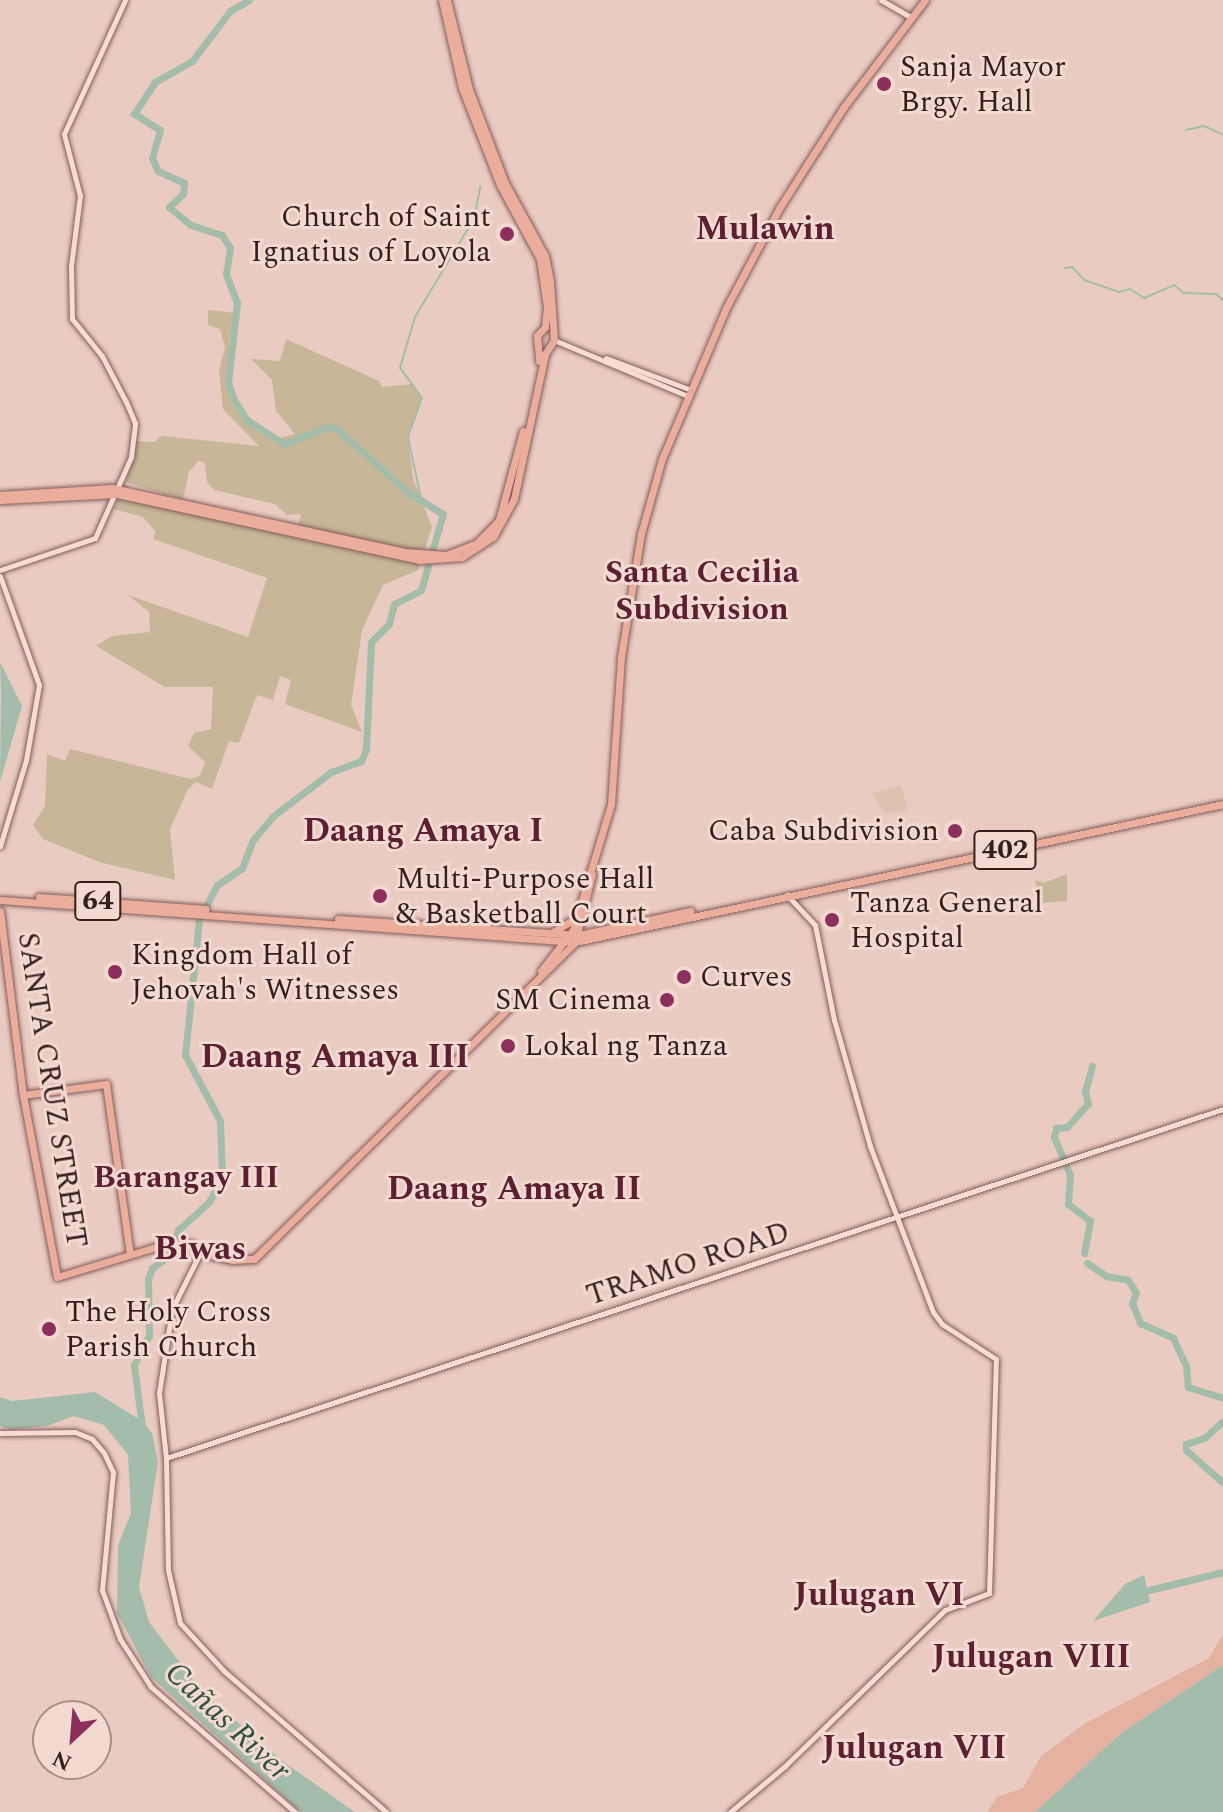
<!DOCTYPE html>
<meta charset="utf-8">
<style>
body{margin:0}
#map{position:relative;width:1223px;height:1812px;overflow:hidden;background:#eacbc2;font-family:Spectral,serif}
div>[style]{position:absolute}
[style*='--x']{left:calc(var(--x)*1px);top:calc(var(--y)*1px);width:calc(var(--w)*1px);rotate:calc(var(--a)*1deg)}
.farmland>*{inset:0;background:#dfc1b0}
.green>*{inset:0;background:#c7b697}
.sand>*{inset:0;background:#e5b2a1}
.water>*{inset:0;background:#a4bdaa}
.stream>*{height:2px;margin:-1px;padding:0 1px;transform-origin:1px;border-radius:1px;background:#a4bdaa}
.river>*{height:7px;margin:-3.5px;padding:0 3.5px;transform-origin:3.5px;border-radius:3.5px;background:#a4bdaa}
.roads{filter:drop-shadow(0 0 2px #835d5b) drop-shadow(0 0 2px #835d5b)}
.minor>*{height:5px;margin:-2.5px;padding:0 2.5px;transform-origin:2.5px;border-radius:2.5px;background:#f6dcd4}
.major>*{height:7px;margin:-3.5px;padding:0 3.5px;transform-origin:3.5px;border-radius:3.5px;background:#ebad9c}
.dots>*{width:22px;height:22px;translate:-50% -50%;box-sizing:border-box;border:4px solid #f2d9d1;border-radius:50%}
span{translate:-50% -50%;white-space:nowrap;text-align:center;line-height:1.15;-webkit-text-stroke:6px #f2d9d1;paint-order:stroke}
.shield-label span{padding:2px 6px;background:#f2d9d1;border:2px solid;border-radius:6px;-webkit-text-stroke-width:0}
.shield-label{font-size:28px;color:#341e1e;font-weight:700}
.poi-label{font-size:30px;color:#341e1e}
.left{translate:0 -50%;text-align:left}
.right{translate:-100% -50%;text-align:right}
.street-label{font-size:30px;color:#341e1e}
.neighbourhood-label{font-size:32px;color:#5d2030;font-weight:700}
.water-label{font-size:32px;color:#2e523f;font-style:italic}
.quarter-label{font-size:34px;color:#5d2030;font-weight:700}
.north{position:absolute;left:32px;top:1700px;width:80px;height:80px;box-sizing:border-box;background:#f2d9d1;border:2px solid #a68e89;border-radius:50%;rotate:206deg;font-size:22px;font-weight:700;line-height:32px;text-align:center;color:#341e1e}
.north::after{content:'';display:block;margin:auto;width:28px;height:36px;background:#8d2f5c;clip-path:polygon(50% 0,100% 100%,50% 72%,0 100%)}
</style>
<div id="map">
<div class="farmland">
<i style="clip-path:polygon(901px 785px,908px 809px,886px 814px,871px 793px)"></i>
</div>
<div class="green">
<i style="clip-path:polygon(208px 310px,235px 313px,240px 319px,233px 323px,229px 342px,230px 389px,247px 420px,274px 439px,295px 434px,276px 411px,272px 380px,251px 359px,280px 361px,286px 339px,379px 381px,382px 387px,411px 384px,422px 398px,408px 437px,413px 478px,432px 527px,418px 570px,383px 585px,362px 630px,351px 705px,362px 732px,285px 704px,291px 680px,280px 676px,273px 700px,257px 695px,239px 743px,229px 741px,212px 789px,196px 782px,188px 789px,170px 829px,175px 880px,99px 862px,43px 839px,33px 825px,45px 806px,47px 754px,65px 761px,70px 749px,190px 779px,200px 776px,205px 762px,188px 746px,194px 733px,211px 729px,213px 687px,165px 687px,96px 646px,112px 636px,150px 632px,149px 612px,128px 595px,248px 637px,267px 578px,153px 539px,156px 532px,143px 517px,114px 509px,122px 492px,297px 530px,301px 514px,287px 515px,275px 504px,214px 490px,207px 482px,205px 463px,199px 460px,189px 472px,183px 500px,126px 482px,136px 441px,154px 442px,162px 436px,259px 446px,223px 409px,219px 370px,225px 347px,220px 329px,208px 325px)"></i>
<i style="clip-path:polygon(1067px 874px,1067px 901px,1041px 903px,1035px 880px,1044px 883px)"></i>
</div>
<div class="sand">
<i style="clip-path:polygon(1223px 1634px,1223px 1665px,1121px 1733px,1035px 1812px,987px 1812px,997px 1797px,1023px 1788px,1041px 1756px,1084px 1724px,1209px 1658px)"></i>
</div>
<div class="water">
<i style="clip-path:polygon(0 662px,22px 706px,0 782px,1px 693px)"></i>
<i style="clip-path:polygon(95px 1392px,142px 1421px,152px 1433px,158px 1462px,139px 1587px,149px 1622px,203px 1693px,285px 1763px,355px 1812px,301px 1812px,151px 1677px,117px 1613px,118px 1545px,131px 1513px,128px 1455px,104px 1425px,74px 1416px,47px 1426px,12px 1430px,0 1426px,0 1397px,12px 1401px)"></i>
<i style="clip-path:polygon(1144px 1575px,1150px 1602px,1093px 1621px,1125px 1584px)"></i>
<i style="clip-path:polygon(1223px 1665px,1223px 1812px,1035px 1812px,1121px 1733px)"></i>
</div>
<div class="stream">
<i style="--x:1186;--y:130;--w:18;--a:-13"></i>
<i style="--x:1204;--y:126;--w:21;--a:25"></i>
<i style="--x:1065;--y:268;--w:7;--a:-8"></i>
<i style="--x:1072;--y:267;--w:18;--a:47"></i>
<i style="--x:1084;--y:280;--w:37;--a:19"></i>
<i style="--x:1119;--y:292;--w:11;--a:-15"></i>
<i style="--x:1130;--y:289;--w:17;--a:33"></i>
<i style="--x:1144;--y:298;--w:33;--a:-23"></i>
<i style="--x:1174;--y:285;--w:13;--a:39"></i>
<i style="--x:1184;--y:293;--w:32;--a:2"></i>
<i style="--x:1216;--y:294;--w:9;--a:41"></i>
<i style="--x:421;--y:499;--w:63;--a:-101.8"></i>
<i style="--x:408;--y:437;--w:41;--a:-70.3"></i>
<i style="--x:422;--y:398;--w:37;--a:-126"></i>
<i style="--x:400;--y:368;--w:53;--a:-73.6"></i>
<i style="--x:415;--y:317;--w:114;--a:-59"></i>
<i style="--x:474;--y:219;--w:33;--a:-79"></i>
</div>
<div class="river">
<i style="--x:1084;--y:1253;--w:33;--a:-79"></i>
<i style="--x:1090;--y:1221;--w:28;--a:-142"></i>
<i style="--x:1068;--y:1204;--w:29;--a:-86"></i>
<i style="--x:1070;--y:1175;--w:41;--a:-112.8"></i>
<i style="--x:1054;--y:1137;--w:9;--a:-77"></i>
<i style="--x:1056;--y:1128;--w:11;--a:-5"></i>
<i style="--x:1067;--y:1127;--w:31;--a:-48"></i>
<i style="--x:1088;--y:1104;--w:12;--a:-104"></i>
<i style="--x:1085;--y:1092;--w:27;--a:-75"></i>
<i style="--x:1087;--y:1263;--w:23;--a:34"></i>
<i style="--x:1106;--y:1276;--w:22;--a:10"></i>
<i style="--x:1128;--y:1280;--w:15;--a:58"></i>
<i style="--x:1136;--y:1293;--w:11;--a:112"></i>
<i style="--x:1132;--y:1303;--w:22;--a:68"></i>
<i style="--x:1140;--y:1323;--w:36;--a:24"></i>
<i style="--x:1173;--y:1338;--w:31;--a:65"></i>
<i style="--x:1186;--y:1366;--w:21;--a:85"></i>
<i style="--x:1188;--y:1387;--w:37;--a:17"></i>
<i style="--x:1223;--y:1421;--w:25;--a:138"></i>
<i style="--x:1204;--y:1438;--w:19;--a:162"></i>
<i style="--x:1186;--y:1444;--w:6;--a:90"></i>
<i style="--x:1186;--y:1450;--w:50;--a:41.7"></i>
<i style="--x:142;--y:1427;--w:63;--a:-97.4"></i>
<i style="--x:134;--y:1365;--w:33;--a:-63"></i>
<i style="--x:149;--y:1336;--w:57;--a:-91"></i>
<i style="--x:148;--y:1279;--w:12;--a:-70"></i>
<i style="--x:152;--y:1268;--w:21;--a:-35"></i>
<i style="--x:169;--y:1256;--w:28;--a:-71"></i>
<i style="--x:178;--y:1230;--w:42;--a:-42.1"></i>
<i style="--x:209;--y:1202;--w:27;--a:-62"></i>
<i style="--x:222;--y:1178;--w:57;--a:-92"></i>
<i style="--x:220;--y:1121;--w:75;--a:-117.9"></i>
<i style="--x:185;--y:1055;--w:136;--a:-84.1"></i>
<i style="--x:199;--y:920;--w:39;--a:-63"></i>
<i style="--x:217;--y:885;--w:30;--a:-34"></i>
<i style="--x:242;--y:868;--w:30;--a:-69"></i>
<i style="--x:253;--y:840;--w:31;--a:-50"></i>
<i style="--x:273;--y:816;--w:73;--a:-37.2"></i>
<i style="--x:331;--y:772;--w:32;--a:-20"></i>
<i style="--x:361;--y:761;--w:13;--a:-67"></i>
<i style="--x:366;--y:749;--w:107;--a:-87.3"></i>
<i style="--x:371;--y:642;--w:25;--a:-45"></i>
<i style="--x:389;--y:624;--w:21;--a:-76"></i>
<i style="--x:394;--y:604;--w:30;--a:-27"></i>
<i style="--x:421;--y:590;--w:79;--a:-73.9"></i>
<i style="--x:443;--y:514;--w:40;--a:-148"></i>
<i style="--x:409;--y:493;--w:96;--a:-138.4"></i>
<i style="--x:337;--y:429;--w:10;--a:-169"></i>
<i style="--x:327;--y:427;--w:46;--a:158.4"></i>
<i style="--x:284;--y:444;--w:44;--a:-147"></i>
<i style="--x:247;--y:420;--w:24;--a:-123"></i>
<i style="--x:234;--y:400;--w:18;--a:-109"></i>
<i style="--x:228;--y:383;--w:81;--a:-83.6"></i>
<i style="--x:237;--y:303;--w:31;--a:-111"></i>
<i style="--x:226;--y:274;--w:26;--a:-81"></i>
<i style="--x:230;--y:248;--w:15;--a:-122"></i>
<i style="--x:222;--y:235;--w:33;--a:-162"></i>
<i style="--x:191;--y:225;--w:28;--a:-141"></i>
<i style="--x:169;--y:207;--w:19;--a:-43"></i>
<i style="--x:183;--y:194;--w:11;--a:-85"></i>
<i style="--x:184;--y:183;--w:29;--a:-155"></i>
<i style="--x:158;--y:171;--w:14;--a:-115"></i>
<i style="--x:152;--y:158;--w:29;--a:-74"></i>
<i style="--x:160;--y:130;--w:31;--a:-148"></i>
<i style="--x:134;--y:114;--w:38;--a:-57"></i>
<i style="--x:155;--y:82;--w:43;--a:-29.6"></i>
<i style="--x:192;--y:61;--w:63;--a:-52.8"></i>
<i style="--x:230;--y:11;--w:22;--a:-30"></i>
<i style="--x:1149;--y:1590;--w:76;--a:-13.7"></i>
</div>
<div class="roads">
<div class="minor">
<i style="--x:881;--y:0;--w:36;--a:30"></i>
<i style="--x:554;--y:340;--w:145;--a:22.7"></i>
<i style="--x:606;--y:358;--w:91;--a:20.6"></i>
<i style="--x:0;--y:570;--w:100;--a:-18.6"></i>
<i style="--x:95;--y:538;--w:89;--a:-66"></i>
<i style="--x:131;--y:457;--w:34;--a:-83"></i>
<i style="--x:135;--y:423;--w:23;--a:-113"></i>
<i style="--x:126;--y:402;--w:52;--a:-117.6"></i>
<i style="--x:102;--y:356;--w:48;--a:-129"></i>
<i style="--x:72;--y:319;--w:53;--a:-91.1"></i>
<i style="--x:71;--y:266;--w:71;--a:-82.7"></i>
<i style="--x:80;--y:196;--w:64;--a:-104.5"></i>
<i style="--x:64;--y:134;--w:147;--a:-65.5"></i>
<i style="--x:0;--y:576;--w:116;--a:70.3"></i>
<i style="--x:39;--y:685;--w:76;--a:99.8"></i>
<i style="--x:26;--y:760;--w:90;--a:106.8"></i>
<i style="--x:200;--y:1253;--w:63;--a:116.6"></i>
<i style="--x:172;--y:1309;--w:85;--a:98.8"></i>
<i style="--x:159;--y:1393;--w:65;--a:83.9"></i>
<i style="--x:166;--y:1458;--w:112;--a:89"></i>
<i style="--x:168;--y:1570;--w:54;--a:77.2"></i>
<i style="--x:180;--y:1623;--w:65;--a:47.5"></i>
<i style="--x:224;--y:1671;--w:215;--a:41"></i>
<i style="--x:0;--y:1433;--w:75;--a:-0.8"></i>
<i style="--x:75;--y:1432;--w:18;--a:22"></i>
<i style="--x:92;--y:1439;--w:18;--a:49"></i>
<i style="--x:104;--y:1453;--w:21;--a:65"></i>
<i style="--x:113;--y:1472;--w:119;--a:95.3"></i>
<i style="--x:102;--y:1590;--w:52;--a:69.8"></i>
<i style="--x:120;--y:1639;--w:57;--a:57.1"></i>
<i style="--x:151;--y:1687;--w:191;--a:41"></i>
<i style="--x:166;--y:1458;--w:1113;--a:-18.27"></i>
<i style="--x:730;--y:1812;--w:72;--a:-39.9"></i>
<i style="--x:785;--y:1766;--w:223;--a:-44.3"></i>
<i style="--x:945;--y:1610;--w:47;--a:-21.1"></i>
<i style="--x:989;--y:1593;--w:234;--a:-88.3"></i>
<i style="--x:996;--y:1359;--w:64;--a:-147.1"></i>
<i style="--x:942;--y:1324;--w:15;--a:-127"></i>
<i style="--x:933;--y:1312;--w:178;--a:-110.8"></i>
<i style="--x:870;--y:1146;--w:131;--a:-105.9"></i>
<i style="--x:834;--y:1020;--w:97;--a:-101.3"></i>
<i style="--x:815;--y:925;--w:41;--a:-133"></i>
</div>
<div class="major">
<i style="--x:442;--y:0;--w:90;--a:77.2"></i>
<i style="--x:462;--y:88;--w:104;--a:68.6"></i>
<i style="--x:500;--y:185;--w:84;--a:61.6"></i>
<i style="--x:540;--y:259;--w:49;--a:81.7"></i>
<i style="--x:547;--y:307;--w:20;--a:96"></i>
<i style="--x:545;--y:327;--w:12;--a:132"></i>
<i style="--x:537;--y:336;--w:25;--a:85"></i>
<i style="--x:0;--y:495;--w:112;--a:-3.6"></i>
<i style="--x:112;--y:488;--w:300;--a:12.3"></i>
<i style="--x:405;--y:552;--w:41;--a:4.2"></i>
<i style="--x:446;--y:555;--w:33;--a:-21"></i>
<i style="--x:477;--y:543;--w:32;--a:-46"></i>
<i style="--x:499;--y:520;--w:92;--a:-74.9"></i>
<i style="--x:0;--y:500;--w:117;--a:-2.9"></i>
<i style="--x:117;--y:494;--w:310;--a:12.3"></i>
<i style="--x:420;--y:560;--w:42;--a:-4.1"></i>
<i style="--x:462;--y:557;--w:37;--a:-33"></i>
<i style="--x:493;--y:537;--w:43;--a:-61.1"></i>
<i style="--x:514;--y:499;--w:148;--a:-77.9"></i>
<i style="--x:545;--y:354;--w:17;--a:-57"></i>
<i style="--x:554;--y:340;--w:59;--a:-93.9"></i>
<i style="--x:550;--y:281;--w:25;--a:-101"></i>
<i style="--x:545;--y:256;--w:83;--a:-118.7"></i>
<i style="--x:505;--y:183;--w:101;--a:-111"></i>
<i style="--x:469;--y:89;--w:92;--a:-103.9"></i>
<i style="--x:39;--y:897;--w:167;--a:4.1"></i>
<i style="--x:0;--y:900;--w:577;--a:4.18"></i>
<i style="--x:575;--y:942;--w:663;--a:-12.02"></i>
<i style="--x:0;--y:911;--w:185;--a:82.9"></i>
<i style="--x:23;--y:1095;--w:185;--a:79.4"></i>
<i style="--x:57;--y:1277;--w:117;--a:-16.9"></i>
<i style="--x:169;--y:1243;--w:22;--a:3"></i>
<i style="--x:191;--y:1244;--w:13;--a:45"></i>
<i style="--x:200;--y:1253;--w:33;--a:12"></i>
<i style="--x:232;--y:1260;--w:22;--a:-3"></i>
<i style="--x:254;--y:1259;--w:451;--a:-44.6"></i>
<i style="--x:575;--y:942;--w:70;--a:-76"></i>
<i style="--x:338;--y:919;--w:242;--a:3.8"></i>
<i style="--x:579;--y:935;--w:114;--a:-12.2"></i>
<i style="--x:553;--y:932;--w:27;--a:-31"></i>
<i style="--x:541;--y:971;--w:52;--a:-52"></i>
<i style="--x:573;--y:930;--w:132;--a:-73.2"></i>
<i style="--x:611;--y:804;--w:147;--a:-86.1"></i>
<i style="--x:621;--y:657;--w:125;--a:-80.8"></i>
<i style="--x:641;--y:534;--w:78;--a:-74.4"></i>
<i style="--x:662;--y:459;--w:164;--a:-67"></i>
<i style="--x:726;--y:308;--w:115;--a:-61.9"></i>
<i style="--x:780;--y:207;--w:117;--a:-57.5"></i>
<i style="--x:843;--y:108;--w:136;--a:-52.8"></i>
<i style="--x:23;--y:1095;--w:84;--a:-7.5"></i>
<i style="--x:106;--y:1084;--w:172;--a:82"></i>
</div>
</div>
<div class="dots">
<i style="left:884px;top:84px;background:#8d2f5c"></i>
<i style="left:507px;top:234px;background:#8d2f5c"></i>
<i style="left:955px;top:831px;background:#8d2f5c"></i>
<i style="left:380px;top:896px;background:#8d2f5c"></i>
<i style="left:832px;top:920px;background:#8d2f5c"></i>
<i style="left:115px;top:972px;background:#8d2f5c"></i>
<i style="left:684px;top:977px;background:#8d2f5c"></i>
<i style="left:667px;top:1000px;background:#8d2f5c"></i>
<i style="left:508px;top:1046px;background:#8d2f5c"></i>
<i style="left:49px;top:1329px;background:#8d2f5c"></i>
</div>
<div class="shield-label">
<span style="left:1005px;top:850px">402</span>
<span style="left:98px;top:901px">64</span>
</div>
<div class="poi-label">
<span class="left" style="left:900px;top:84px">Sanja Mayor<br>Brgy. Hall</span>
<span class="right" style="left:491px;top:234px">Church of Saint<br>Ignatius of Loyola</span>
<span class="right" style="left:939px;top:831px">Caba Subdivision</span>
<span class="left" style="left:396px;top:896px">Multi-Purpose Hall<br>&amp; Basketball Court</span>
<span class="left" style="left:850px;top:920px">Tanza General<br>Hospital</span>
<span class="left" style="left:131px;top:972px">Kingdom Hall of<br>Jehovah's Witnesses</span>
<span class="left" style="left:700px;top:977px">Curves</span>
<span class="right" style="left:651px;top:1000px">SM Cinema</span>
<span class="left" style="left:524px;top:1046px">Lokal ng Tanza</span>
<span class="left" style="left:65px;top:1329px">The Holy Cross<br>Parish Church</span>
</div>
<div class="street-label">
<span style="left:52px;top:1090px;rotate:81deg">SANTA CRUZ STREET</span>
<span style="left:688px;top:1264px;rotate:-18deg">TRAMO ROAD</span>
</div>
<div class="neighbourhood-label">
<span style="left:702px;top:592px">Santa Cecilia<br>Subdivision</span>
<span style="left:186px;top:1178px">Barangay III</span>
</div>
<div class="water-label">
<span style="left:227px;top:1722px;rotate:43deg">Cañas River</span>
</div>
<div class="quarter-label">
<span style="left:765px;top:230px">Mulawin</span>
<span style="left:423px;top:832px">Daang Amaya I</span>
<span style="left:335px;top:1058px">Daang Amaya III</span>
<span style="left:514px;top:1190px">Daang Amaya II</span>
<span style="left:200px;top:1250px">Biwas</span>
<span style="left:879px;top:1596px">Julugan VI</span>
<span style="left:1031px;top:1658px">Julugan VIII</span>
<span style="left:914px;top:1749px">Julugan VII</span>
</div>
<div class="north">N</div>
</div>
